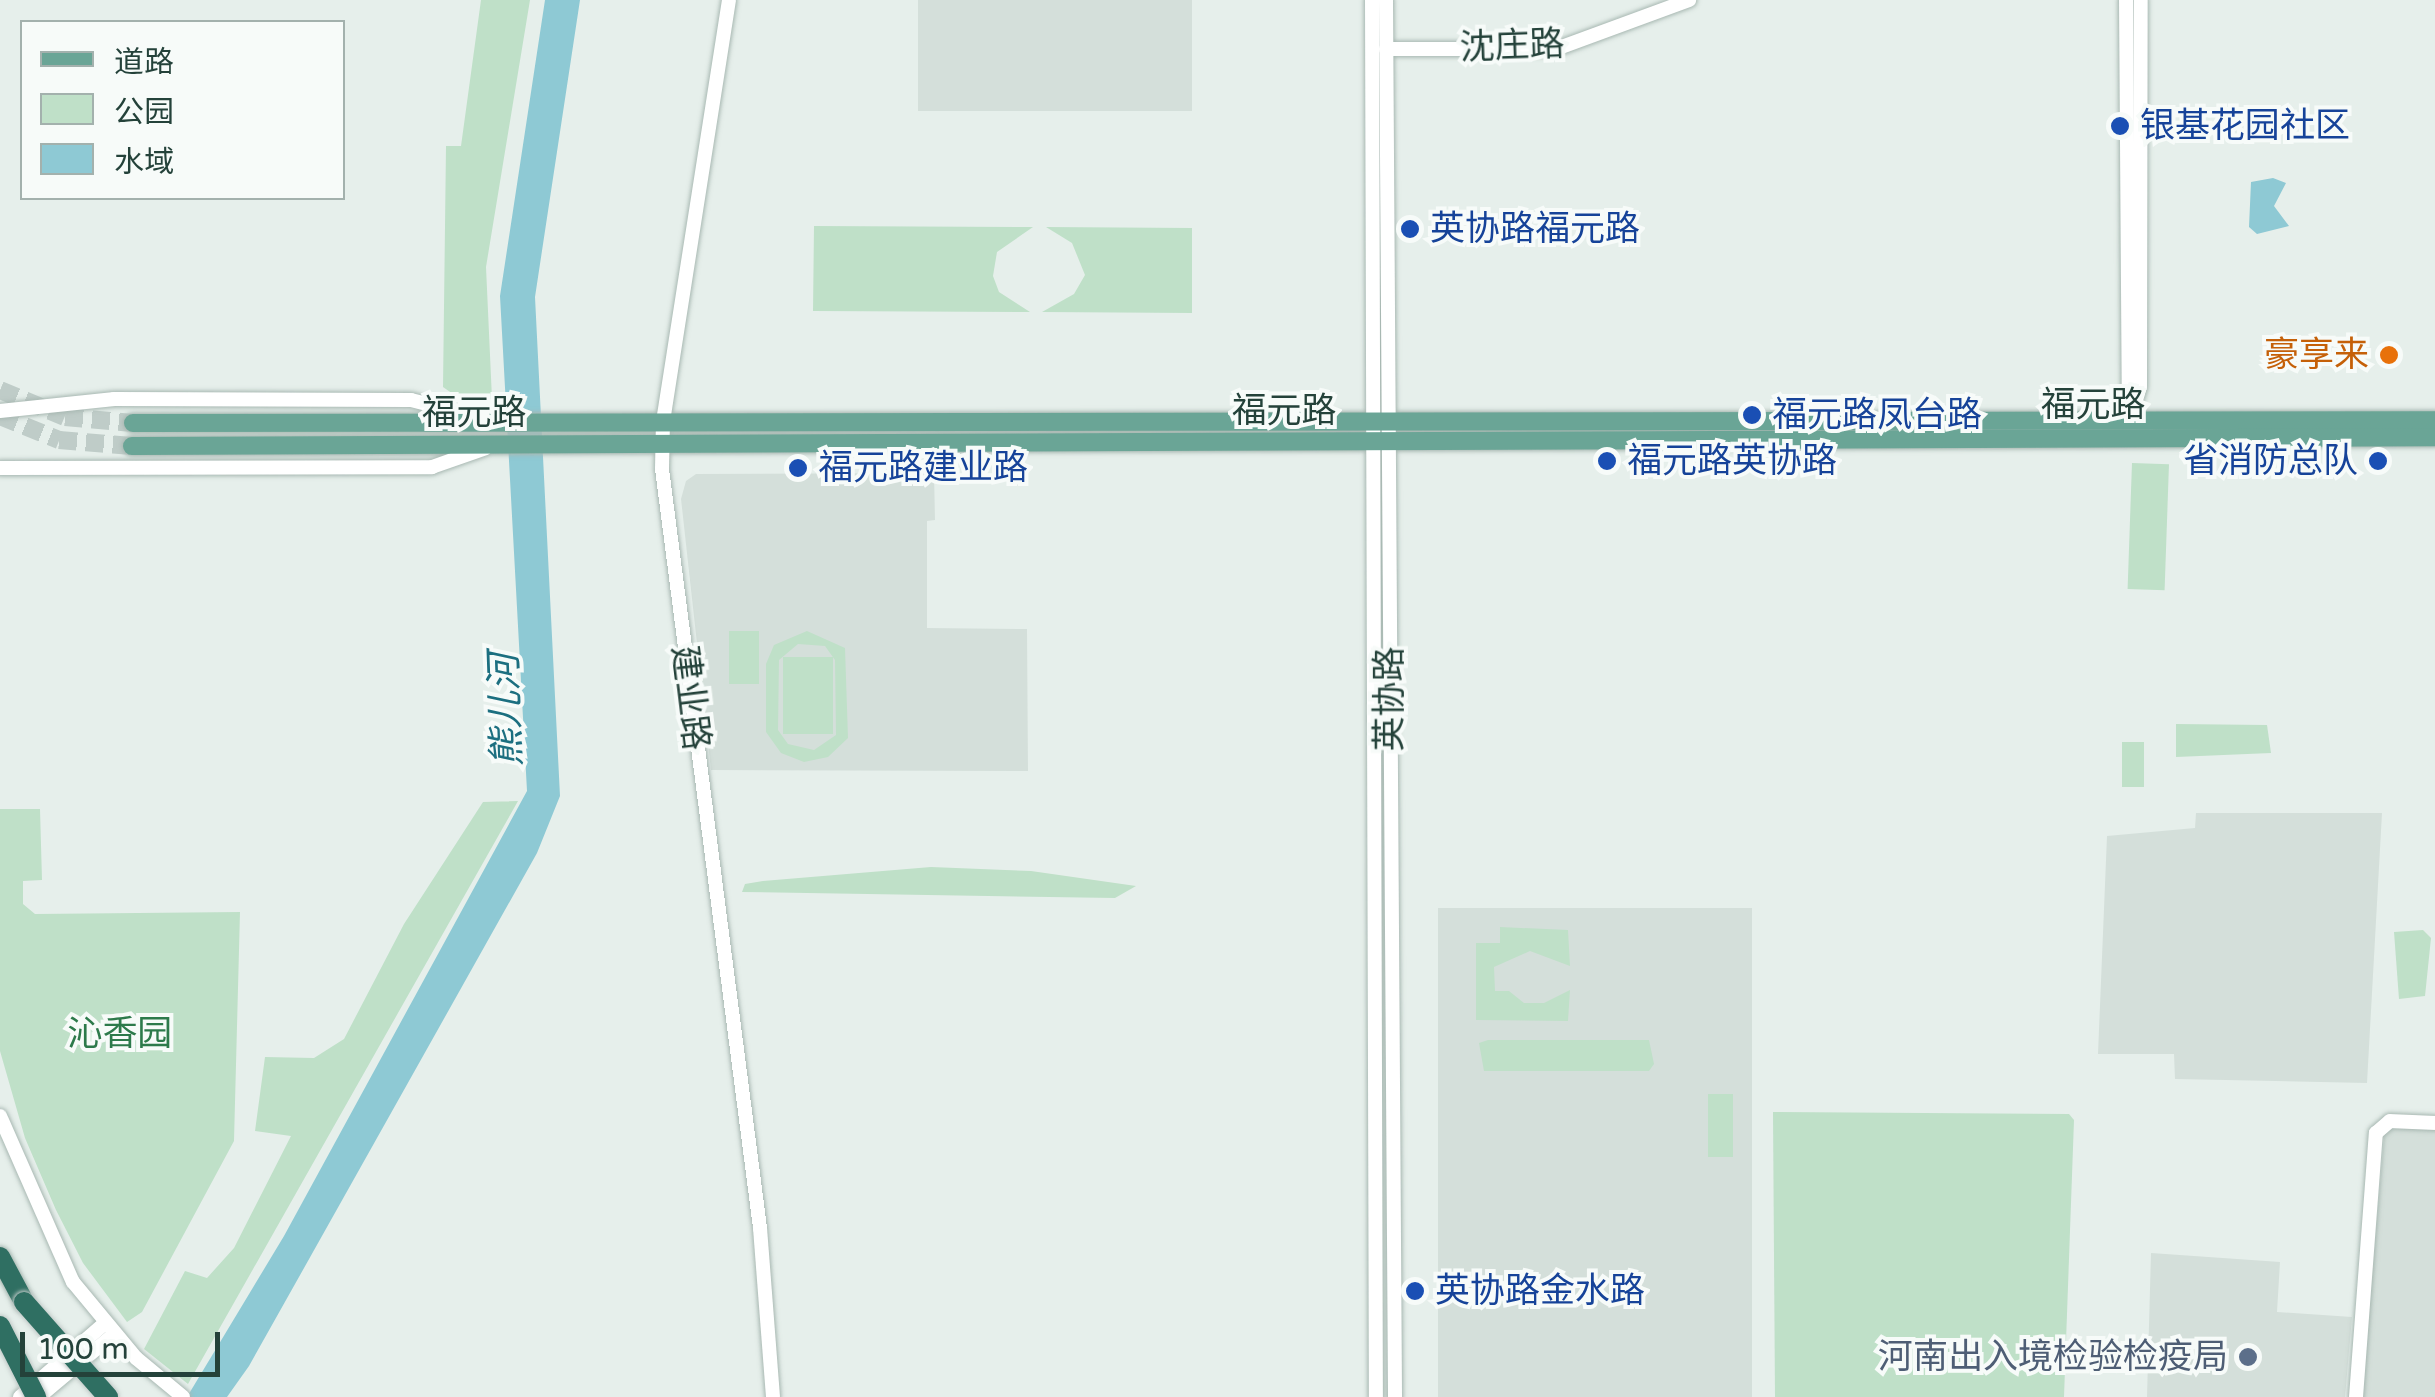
<!DOCTYPE html>
<meta charset="utf-8">
<style>
body{margin:0}
#map{position:relative;width:2435px;height:1397px;overflow:hidden;background:#e6efeb;font-family:"Varela Round","Noto Sans SC",sans-serif}
div>[style]{position:absolute}
[style*='--x']{left:calc(var(--x)*1px);top:calc(var(--y)*1px);width:calc(var(--w)*1px);rotate:calc(var(--a)*1deg)}
.built>*{inset:0;background:#d4dfda;transform-origin:0 0}
.green>*{inset:0;background:#bfe0c8;transform-origin:0 0}
.water>*{inset:0;background:#8ec9d4}
.major-tunnel>*{height:18px;margin-top:-9px;transform-origin:0;background:repeating-linear-gradient(90deg,#bfccc8 0 18px,transparent 0 27px)}
.roads{filter:drop-shadow(0 0 2px #a8b8b2) drop-shadow(0 0 2px #a8b8b2)}
.minor>*{height:14px;margin:-7px;padding:0 7px;transform-origin:7px;border-radius:7px;background:#fff}
.major>*{height:18px;margin:-9px;padding:0 9px;transform-origin:9px;border-radius:9px;background:#6aa596}
.highway>*{height:20px;margin:-10px;padding:0 10px;transform-origin:10px;border-radius:10px;background:#2f6f62}
.bridges{filter:drop-shadow(0 0 2px #c2cac8) drop-shadow(0 0 2px #c2cac8)}
.highway-bridge>*{height:20px;margin:-10px;padding:0 10px;transform-origin:10px;border-radius:10px;background:#2f6f62}
.dots>*{width:28px;height:28px;translate:-50% -50%;box-sizing:border-box;border:5px solid #f7fbf9;border-radius:50%}
span{translate:-50% -50%;white-space:nowrap;text-align:center;line-height:1.15;-webkit-text-stroke:8px #f7fbf9;paint-order:stroke}
.street-label{font-size:35px;color:#24423a}
.transit-label{font-size:35px;color:#164399}
.left{translate:0 -50%;text-align:left}
.right{translate:-100% -50%;text-align:right}
.food-label{font-size:35px;color:#c56008}
.park-label{font-size:35px;color:#2d7a4b}
.service-label{font-size:35px;color:#4e5e75}
.water-label{font-size:38px;color:#1c6f80;font-style:italic}
.legend{position:absolute;left:20px;top:20px;width:325px;height:180px;box-sizing:border-box;background:#f7fbf9;border:2px solid #a3b1ad;margin:0;padding:12px 18px;list-style:none;font-size:30px;color:#24423a}
.legend li{display:flex;align-items:center;gap:20px;height:50px}
.legend b{width:50px;border:2px solid #a3b1ad}
.scale{position:absolute;left:20px;top:1332px;width:200px;height:45px;box-sizing:border-box;border:5px solid #24423a;border-top:0;padding-left:12px;font-size:30px;line-height:35px;white-space:nowrap;color:#24423a;-webkit-text-stroke:8px #f7fbf9;paint-order:stroke}
</style>
<div id="map">
<div class="built">
<i style="left:918px;top:0;width:274px;height:111px"></i>
<i style="clip-path:polygon(934px 473px,935px 520px,927px 521px,927px 628px,1027px 629px,1028px 771px,711px 770px,681px 499px,686px 481px,696px 474px)"></i>
<i style="clip-path:polygon(2196px 813px,2382px 813px,2367px 1083px,2175px 1079px,2174px 1054px,2098px 1054px,2107px 836px,2195px 828px)"></i>
<i style="left:1438px;top:908px;width:314px;height:489px"></i>
<i style="clip-path:polygon(2385px 1128px,2435px 1128px,2435px 1397px,2361px 1397px)"></i>
<i style="clip-path:polygon(2151px 1253px,2280px 1262px,2277px 1312px,2352px 1317px,2345px 1397px,2147px 1397px)"></i>
</div>
<div class="green">
<i style="clip-path:polygon(481px 0,530px 0,486px 267px,492px 399px,463px 401px,443px 387px,446px 146px,461px 146px)"></i>
<i style="clip-path:polygon(814px 226px,1033px 227px,997px 252px,993px 276px,999px 292px,1030px 312px,813px 311px)"></i>
<i style="clip-path:polygon(1046px 227px,1192px 228px,1192px 313px,1042px 312px,1074px 294px,1085px 275px,1072px 243px)"></i>
<i style="left:2132px;top:463px;width:37px;height:126px;rotate:2deg"></i>
<i style="left:729px;top:631px;width:30px;height:53px"></i>
<i style="clip-path:polygon(evenodd,807px 631px,845px 648px,848px 738px,828px 757px,804px 762px,781px 753px,766px 732px,766px 664px,774px 645px,807px 631px,798px 644px,825px 646px,835px 660px,836px 735px,814px 750px,788px 744px,778px 730px,779px 660px,798px 644px)"></i>
<i style="left:783px;top:657px;width:50px;height:77px"></i>
<i style="clip-path:polygon(2176px 724px,2267px 725px,2271px 753px,2176px 757px)"></i>
<i style="left:2122px;top:742px;width:22px;height:45px"></i>
<i style="clip-path:polygon(518px 801px,188px 1384px,144px 1349px,185px 1271px,207px 1278px,234px 1248px,291px 1136px,255px 1131px,265px 1057px,314px 1058px,344px 1039px,404px 924px,483px 802px)"></i>
<i style="clip-path:polygon(0 809px,40px 809px,42px 880px,23px 881px,23px 904px,35px 914px,240px 912px,234px 1141px,142px 1312px,127px 1322px,83px 1263px,56px 1210px,25px 1138px,0 1051px)"></i>
<i style="clip-path:polygon(931px 867px,1031px 871px,1136px 886px,1115px 898px,742px 892px,745px 884px,763px 881px)"></i>
<i style="clip-path:polygon(1500px 927px,1568px 930px,1570px 966px,1530px 951px,1494px 967px,1495px 991px,1509px 991px,1524px 1003px,1544px 1003px,1570px 990px,1568px 1021px,1476px 1020px,1476px 943px,1500px 943px)"></i>
<i style="clip-path:polygon(2423px 930px,2431px 938px,2425px 996px,2399px 999px,2394px 932px)"></i>
<i style="clip-path:polygon(1488px 1040px,1649px 1040px,1654px 1064px,1649px 1071px,1484px 1071px,1479px 1043px)"></i>
<i style="left:1708px;top:1094px;width:25px;height:63px"></i>
<i style="clip-path:polygon(1773px 1112px,2069px 1114px,2074px 1120px,2064px 1397px,1775px 1397px)"></i>
</div>
<div class="water">
<i style="clip-path:polygon(545px 0,580px 0,535px 297px,560px 796px,537px 853px,249px 1366px,227px 1397px,187px 1397px,284px 1236px,527px 791px,500px 296px)"></i>
<i style="clip-path:polygon(2273px 178px,2286px 183px,2274px 206px,2289px 226px,2257px 234px,2249px 227px,2251px 182px)"></i>
</div>
<div class="major-tunnel">
<i style="--x:0;--y:390;--w:70;--a:22.6"></i>
<i style="--x:65;--y:417;--w:68;--a:5"></i>
<i style="--x:0;--y:416;--w:64;--a:22.1"></i>
<i style="--x:59;--y:440;--w:73;--a:4.7"></i>
</div>
<div class="roads">
<div class="minor">
<i style="--x:729;--y:0;--w:426;--a:98.9"></i>
<i style="--x:663;--y:421;--w:48;--a:91.2"></i>
<i style="--x:662;--y:469;--w:765;--a:82.64"></i>
<i style="--x:760;--y:1228;--w:169;--a:85.6"></i>
<i style="--x:1372;--y:0;--w:1397;--a:89.84"></i>
<i style="--x:1386;--y:0;--w:1397;--a:89.63"></i>
<i style="--x:2126;--y:0;--w:415;--a:89.6"></i>
<i style="--x:1386;--y:49;--w:170;--a:0"></i>
<i style="--x:1556;--y:49;--w:142;--a:-20.2"></i>
<i style="--x:0;--y:411;--w:115;--a:-6"></i>
<i style="--x:114;--y:399;--w:297;--a:0.2"></i>
<i style="--x:411;--y:400;--w:73;--a:14.2"></i>
<i style="--x:2130;--y:421;--w:35;--a:-74"></i>
<i style="--x:2140;--y:387;--w:387;--a:-89.9"></i>
<i style="--x:0;--y:468;--w:432;--a:-0.1"></i>
<i style="--x:432;--y:467;--w:57;--a:-19.4"></i>
<i style="--x:0;--y:1116;--w:181;--a:66.3"></i>
<i style="--x:73;--y:1282;--w:99;--a:50.3"></i>
<i style="--x:136;--y:1358;--w:61;--a:39.7"></i>
<i style="--x:20;--y:1397;--w:113;--a:-41"></i>
<i style="--x:39;--y:1397;--w:98;--a:-40"></i>
<i style="--x:2356;--y:1397;--w:265;--a:-85.7"></i>
<i style="--x:2376;--y:1133;--w:18;--a:-41"></i>
<i style="--x:2390;--y:1121;--w:45;--a:2.5"></i>
</div>
<div class="major">
<i style="--x:133;--y:423;--w:2302;--a:-0.07"></i>
<i style="--x:132;--y:446;--w:2303;--a:-0.22"></i>
</div>
<div class="highway">
<i style="--x:0;--y:1257;--w:51;--a:61.9"></i>
</div>
</div>
<div class="bridges">
<div class="highway-bridge">
<i style="--x:24;--y:1302;--w:127;--a:48.5"></i>
<i style="--x:0;--y:1326;--w:80;--a:63.1"></i>
</div>
</div>
<div class="dots">
<i style="left:2120px;top:126px;background:#1a4fb4"></i>
<i style="left:1410px;top:229px;background:#1a4fb4"></i>
<i style="left:2389px;top:355px;background:#e8710a"></i>
<i style="left:1752px;top:415px;background:#1a4fb4"></i>
<i style="left:1607px;top:461px;background:#1a4fb4"></i>
<i style="left:2378px;top:461px;background:#1a4fb4"></i>
<i style="left:798px;top:468px;background:#1a4fb4"></i>
<i style="left:1415px;top:1291px;background:#1a4fb4"></i>
<i style="left:2248px;top:1357px;background:#5c6f8a"></i>
</div>
<div class="street-label">
<span style="left:1512px;top:46px;rotate:-2deg">沈庄路</span>
<span style="left:2093px;top:405px">福元路</span>
<span style="left:1284px;top:411px">福元路</span>
<span style="left:474px;top:413px">福元路</span>
<span style="left:690px;top:698px;rotate:83deg">建业路</span>
<span style="left:1390px;top:699px;rotate:-90deg">英协路</span>
</div>
<div class="transit-label">
<span class="left" style="left:2140px;top:126px">银基花园社区</span>
<span class="left" style="left:1430px;top:229px">英协路福元路</span>
<span class="left" style="left:1772px;top:415px">福元路凤台路</span>
<span class="left" style="left:1627px;top:461px">福元路英协路</span>
<span class="right" style="left:2358px;top:461px">省消防总队</span>
<span class="left" style="left:818px;top:468px">福元路建业路</span>
<span class="left" style="left:1435px;top:1291px">英协路金水路</span>
</div>
<div class="food-label">
<span class="right" style="left:2369px;top:355px">豪享来</span>
</div>
<div class="park-label">
<span style="left:120px;top:1034px">沁香园</span>
</div>
<div class="service-label">
<span class="right" style="left:2228px;top:1357px">河南出入境检验检疫局</span>
</div>
<div class="water-label">
<span style="left:507px;top:710px;rotate:-92deg">熊儿河</span>
</div>
<ul class="legend">
<li><b style="height:12px;background:#6aa596"></b>道路</li>
<li><b style="height:28px;background:#bfe0c8"></b>公园</li>
<li><b style="height:28px;background:#8ec9d4"></b>水域</li>
</ul>
<div class="scale">100 m</div>
</div>
